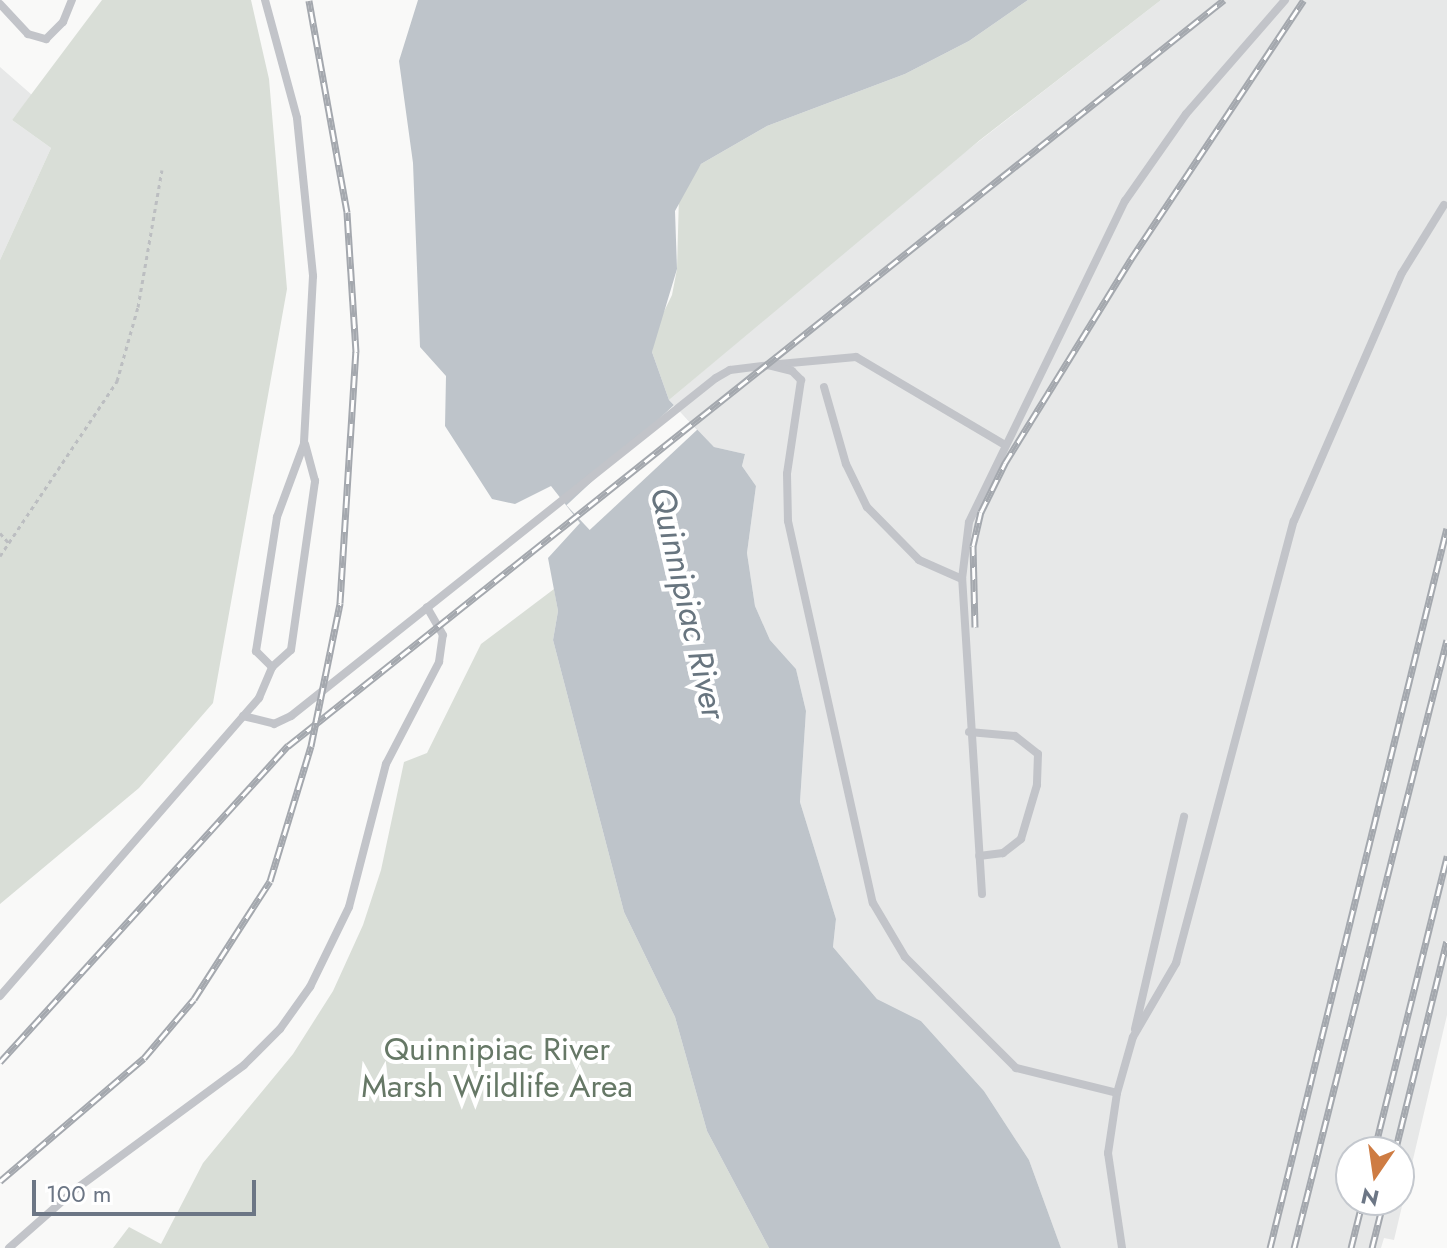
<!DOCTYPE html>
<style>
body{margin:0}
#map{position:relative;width:1447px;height:1248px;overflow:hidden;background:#f9f9f8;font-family:Jost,sans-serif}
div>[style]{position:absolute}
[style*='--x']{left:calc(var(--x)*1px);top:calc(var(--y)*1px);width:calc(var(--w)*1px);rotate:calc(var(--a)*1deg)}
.built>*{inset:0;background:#e7e8e8}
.green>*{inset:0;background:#d9ded7}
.water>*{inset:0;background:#bec4ca}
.pier>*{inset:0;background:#f9f9f8;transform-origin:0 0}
.path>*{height:3px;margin-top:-1.5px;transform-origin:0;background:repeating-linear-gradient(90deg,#bcbec1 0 4px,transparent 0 8px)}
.service>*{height:8px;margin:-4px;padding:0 4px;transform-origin:4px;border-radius:4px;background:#c2c4c9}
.rail>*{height:7px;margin-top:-3.5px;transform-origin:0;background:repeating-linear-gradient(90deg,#fff 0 12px,#a4a8ae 0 24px);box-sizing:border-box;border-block:2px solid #a4a8ae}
span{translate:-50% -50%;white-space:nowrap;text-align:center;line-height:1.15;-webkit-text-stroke:8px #fff;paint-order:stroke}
.park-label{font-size:32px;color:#667866}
.water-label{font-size:34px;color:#68757f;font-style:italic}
.north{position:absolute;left:1335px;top:1136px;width:80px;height:80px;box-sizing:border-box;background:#fff;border:2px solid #c4c8ce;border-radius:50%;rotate:193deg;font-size:22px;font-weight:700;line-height:32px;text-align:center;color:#6c7685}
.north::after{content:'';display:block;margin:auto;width:28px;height:36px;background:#ce7c43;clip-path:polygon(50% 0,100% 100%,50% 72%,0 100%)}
.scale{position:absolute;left:32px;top:1180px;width:224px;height:36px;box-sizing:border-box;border:4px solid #6c7685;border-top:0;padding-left:10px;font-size:24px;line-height:28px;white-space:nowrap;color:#6c7685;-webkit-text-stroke:6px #fff;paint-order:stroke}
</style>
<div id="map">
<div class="built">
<i style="clip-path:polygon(evenodd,1161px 0,1447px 0,1447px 1015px,1394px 1240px,1384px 1238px,1381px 1248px,1061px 1248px,1029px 1160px,984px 1091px,921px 1021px,877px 999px,833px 947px,836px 919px,800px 802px,806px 711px,796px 669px,770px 640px,755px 606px,747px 553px,756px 486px,742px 466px,745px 454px,714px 447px,669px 400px,911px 194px,1161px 0,1351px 1152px,1399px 1152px,1399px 1200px,1351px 1200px,1351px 1152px)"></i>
<i style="clip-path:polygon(0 67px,32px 95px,12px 120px,51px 148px,0 260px)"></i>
</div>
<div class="green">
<i style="clip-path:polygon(102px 0,251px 0,269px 79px,287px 289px,213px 703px,139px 788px,0 904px,0 260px,51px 148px,12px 120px)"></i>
<i style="clip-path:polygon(1028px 0,1161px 0,980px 140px,669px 400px,652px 352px,654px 332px,672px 295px,677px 269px,679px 195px,701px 164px,767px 126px,905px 74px,969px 41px)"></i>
<i style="clip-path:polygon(554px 589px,558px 611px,553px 640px,624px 912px,675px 1017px,707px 1131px,769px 1248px,113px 1248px,129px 1227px,161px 1244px,203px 1163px,293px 1054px,333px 991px,363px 925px,381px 870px,404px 762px,427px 753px,481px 644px)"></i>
</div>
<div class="water">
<i style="clip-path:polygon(418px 0,1028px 0,969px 41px,905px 74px,767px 126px,701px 164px,675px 211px,677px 269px,652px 352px,669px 400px,714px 447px,745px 454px,742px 466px,756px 486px,747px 553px,755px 606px,770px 640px,796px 669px,806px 711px,800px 802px,836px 919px,833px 947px,877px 999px,921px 1021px,984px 1091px,1029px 1160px,1061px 1248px,769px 1248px,707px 1131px,675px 1017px,624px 912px,553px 640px,558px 611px,548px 558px,580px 523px,551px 486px,515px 504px,492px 499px,445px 426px,446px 376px,420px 347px,413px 163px,399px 61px)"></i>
</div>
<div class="pier">
<i style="left:674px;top:405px;width:34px;height:147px;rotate:47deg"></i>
</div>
<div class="path">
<i style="--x:0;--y:533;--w:13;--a:48"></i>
<i style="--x:0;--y:556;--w:211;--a:-56.2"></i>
<i style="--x:117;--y:381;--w:77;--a:-74.2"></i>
<i style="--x:138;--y:307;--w:139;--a:-80.1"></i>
</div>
<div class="service">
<i style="--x:265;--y:0;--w:122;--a:74.8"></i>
<i style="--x:297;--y:118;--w:159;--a:84.2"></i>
<i style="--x:313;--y:276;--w:168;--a:93.1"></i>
<i style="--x:304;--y:444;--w:78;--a:110.3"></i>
<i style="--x:277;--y:517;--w:136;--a:98.9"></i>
<i style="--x:256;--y:651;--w:23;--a:45"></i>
<i style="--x:0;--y:4;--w:41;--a:47"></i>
<i style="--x:28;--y:34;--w:19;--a:16"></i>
<i style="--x:46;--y:39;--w:24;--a:-45"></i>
<i style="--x:63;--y:22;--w:24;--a:-68"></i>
<i style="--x:824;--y:387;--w:80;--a:74.1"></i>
<i style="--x:846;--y:464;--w:48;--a:64"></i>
<i style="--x:867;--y:507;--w:74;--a:45.5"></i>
<i style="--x:919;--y:560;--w:47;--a:23.8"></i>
<i style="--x:1005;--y:445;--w:173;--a:-149.4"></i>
<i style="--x:856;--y:357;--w:88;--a:174.8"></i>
<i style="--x:768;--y:365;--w:25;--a:14"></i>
<i style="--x:792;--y:371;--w:13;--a:45"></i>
<i style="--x:801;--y:380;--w:95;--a:98.5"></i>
<i style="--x:787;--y:474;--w:47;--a:88.8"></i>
<i style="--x:788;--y:521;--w:391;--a:77.5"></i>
<i style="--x:873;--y:903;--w:63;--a:59.3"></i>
<i style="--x:905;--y:957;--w:157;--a:45"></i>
<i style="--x:1016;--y:1068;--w:104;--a:13.9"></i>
<i style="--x:1117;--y:1093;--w:61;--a:98.5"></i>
<i style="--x:1108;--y:1153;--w:96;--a:81.6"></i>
<i style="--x:243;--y:716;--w:32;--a:14"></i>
<i style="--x:274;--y:724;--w:19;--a:-25"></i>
<i style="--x:291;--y:716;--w:543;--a:-38.5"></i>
<i style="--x:716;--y:378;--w:16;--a:-30"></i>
<i style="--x:730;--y:370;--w:38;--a:-7"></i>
<i style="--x:969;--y:732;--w:46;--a:5"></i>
<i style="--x:1015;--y:736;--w:29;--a:38"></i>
<i style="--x:1038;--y:754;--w:31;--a:92"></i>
<i style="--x:1037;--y:785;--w:56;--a:106.5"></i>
<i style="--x:1021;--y:839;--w:23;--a:142"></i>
<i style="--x:1003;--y:853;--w:24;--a:173"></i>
<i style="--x:982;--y:894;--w:316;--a:-93.6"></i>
<i style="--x:962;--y:579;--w:57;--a:-83"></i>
<i style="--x:969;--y:522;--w:357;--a:-64.1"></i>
<i style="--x:1125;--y:201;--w:106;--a:-55"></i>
<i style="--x:1186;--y:114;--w:151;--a:-49"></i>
<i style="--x:0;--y:996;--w:395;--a:-49"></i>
<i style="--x:259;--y:698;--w:34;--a:-67"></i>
<i style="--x:272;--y:667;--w:25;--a:-42"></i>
<i style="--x:291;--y:650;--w:171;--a:-81.9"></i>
<i style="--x:315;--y:481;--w:38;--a:-105"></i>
<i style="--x:1135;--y:1029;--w:218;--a:-77"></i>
<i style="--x:1117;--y:1093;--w:58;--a:-74.1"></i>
<i style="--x:1133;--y:1037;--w:86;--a:-59.8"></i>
<i style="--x:1176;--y:963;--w:457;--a:-75.1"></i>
<i style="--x:1294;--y:521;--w:270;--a:-66.5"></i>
<i style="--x:1402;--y:273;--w:80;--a:-58.3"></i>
<i style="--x:9;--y:1248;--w:89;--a:-41.4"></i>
<i style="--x:76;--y:1189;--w:209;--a:-36.4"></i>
<i style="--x:244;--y:1065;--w:51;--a:-45"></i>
<i style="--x:280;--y:1029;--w:52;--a:-54.5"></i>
<i style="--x:310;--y:987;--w:89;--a:-64"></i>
<i style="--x:349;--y:907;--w:148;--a:-75.5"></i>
<i style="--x:386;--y:764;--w:115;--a:-62.5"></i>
<i style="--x:439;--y:662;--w:27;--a:-82"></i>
<i style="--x:443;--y:635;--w:32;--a:-120"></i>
</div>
<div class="rail">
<i style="--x:975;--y:627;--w:81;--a:-91.4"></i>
<i style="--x:973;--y:546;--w:35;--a:-77"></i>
<i style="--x:981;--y:512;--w:55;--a:-63.9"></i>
<i style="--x:1005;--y:463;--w:240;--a:-58.3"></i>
<i style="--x:1131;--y:259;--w:311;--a:-56.3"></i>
<i style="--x:0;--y:1062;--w:428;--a:-47.7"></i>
<i style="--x:288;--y:746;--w:1197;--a:-38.56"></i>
<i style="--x:1374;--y:1152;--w:305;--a:-76.1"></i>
<i style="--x:1395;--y:1152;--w:217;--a:-76.2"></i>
<i style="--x:0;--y:1181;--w:189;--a:-40.5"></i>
<i style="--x:144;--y:1058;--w:77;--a:-49.7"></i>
<i style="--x:194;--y:999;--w:140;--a:-57.2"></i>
<i style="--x:270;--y:881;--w:141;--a:-73.1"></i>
<i style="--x:311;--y:746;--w:146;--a:-78.5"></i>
<i style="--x:340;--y:603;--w:252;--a:-86.4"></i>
<i style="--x:356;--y:352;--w:140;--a:-93.7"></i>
<i style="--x:347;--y:212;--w:215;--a:-100.2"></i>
<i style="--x:1270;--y:1248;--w:741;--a:-76.19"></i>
<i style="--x:1294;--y:1248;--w:627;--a:-75.88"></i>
<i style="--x:1351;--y:1248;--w:49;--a:-76"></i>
<i style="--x:1372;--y:1248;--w:49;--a:-76"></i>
</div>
<div class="park-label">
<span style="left:497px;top:1068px">Quinnipiac River<br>Marsh Wildlife Area</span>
</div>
<div class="water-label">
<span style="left:688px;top:603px;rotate:77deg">Quinnipiac River</span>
</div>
<div class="north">N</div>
<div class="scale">100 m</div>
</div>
